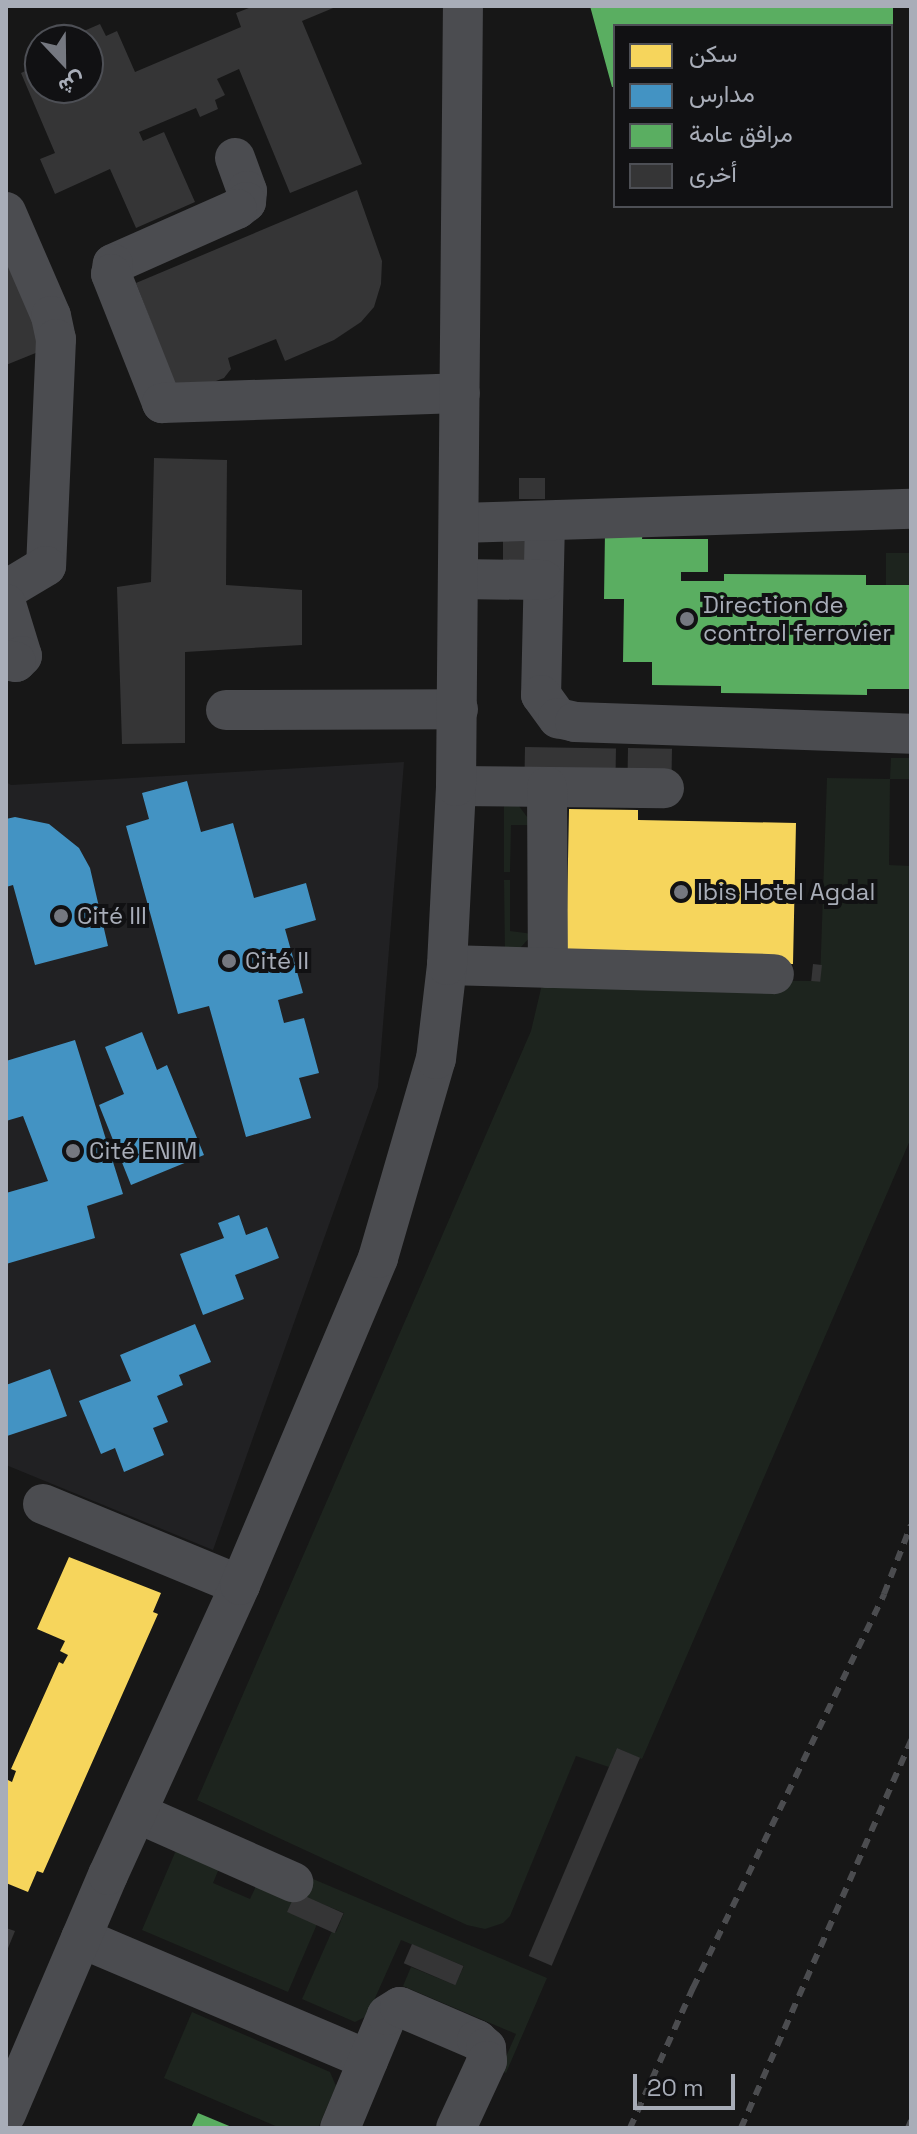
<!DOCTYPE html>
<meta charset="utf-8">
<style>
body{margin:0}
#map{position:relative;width:917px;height:2134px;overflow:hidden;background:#171717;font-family:"Space Grotesk",Vazirmatn,sans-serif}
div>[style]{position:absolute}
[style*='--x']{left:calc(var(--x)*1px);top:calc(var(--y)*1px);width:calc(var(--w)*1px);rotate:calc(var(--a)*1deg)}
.built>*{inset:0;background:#212123}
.green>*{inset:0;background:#1d241e;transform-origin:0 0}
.homes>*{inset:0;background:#f6d55c}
.schools>*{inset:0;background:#4393c3}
.public>*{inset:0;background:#5aae61}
.building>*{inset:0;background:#353536;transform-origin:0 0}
.minor>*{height:40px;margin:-20px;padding:0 20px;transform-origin:20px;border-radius:20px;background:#4b4c50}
.rail>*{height:6px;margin-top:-3px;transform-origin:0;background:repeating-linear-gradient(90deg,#4b4c4f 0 10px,transparent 0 18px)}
.dots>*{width:22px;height:22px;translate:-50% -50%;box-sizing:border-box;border:4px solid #111113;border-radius:50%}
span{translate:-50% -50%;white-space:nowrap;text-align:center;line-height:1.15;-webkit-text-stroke:8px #111113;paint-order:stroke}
.poi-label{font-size:24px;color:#a8adb8}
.left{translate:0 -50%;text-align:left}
.frame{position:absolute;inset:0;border:8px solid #a8adb8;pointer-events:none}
.legend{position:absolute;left:613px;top:24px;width:280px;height:184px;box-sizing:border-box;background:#111113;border:2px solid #4d4f55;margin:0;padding:10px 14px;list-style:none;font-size:24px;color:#a8adb8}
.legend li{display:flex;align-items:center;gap:16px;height:40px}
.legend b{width:40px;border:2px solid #4d4f55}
.north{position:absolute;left:24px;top:24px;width:80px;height:80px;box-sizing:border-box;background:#111113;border:2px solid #4d4f55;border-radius:50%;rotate:158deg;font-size:22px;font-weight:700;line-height:32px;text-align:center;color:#a8adb8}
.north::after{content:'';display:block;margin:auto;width:28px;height:36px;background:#757880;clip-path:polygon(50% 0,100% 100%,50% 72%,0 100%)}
.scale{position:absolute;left:633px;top:2074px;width:102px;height:36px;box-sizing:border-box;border:4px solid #a8adb8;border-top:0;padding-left:10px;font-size:24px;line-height:28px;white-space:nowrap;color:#a8adb8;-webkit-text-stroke:6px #111113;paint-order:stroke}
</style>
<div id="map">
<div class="built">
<i style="clip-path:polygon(404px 762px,378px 1087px,213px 1550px,6px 1465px,6px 782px,11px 785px)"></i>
</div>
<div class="green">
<i style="left:886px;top:553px;width:25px;height:32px"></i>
<i style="clip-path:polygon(891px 758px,911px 758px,911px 779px,890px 779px,889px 865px,911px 866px,911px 1138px,642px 1759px,617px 1748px,609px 1767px,576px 1756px,510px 1916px,503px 1923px,485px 1929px,467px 1925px,197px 1800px,531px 1031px,543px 980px,820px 981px,827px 778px,890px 779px)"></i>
<i style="clip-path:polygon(504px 801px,519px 806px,533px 825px,511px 825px,510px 872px,504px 872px)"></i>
<i style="clip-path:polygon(504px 880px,510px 880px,510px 931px,533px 934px,521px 947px,505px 956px)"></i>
<i style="clip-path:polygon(177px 1848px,220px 1866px,213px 1883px,250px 1899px,258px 1882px,294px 1897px,288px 1912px,317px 1924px,288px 1992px,142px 1930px)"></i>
<i style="clip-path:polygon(306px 1876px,547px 1978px,506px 2073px,500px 2070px,516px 2034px,403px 1986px,411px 1967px,455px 1985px,464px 1966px,401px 1940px,367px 2016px,355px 2022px,302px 1999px,332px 1931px,336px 1932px,344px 1913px,299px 1894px)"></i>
<i style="clip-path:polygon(192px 2012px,330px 2072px,336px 2086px,318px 2128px,280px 2128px,164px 2078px)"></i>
</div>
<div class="homes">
<i style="clip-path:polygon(569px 809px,638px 810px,638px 820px,796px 823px,793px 964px,566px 961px)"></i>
<i style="clip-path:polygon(69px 1557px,161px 1593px,153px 1612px,158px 1614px,43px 1873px,37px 1871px,28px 1892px,6px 1883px,6px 1779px,12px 1782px,16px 1771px,11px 1769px,59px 1662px,63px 1664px,68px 1655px,60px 1651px,65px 1641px,37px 1629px)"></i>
</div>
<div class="schools">
<i style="clip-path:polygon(187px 781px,201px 832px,233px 823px,254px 898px,306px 883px,316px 920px,285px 929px,303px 993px,278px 1000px,284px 1023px,304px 1018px,319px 1073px,299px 1078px,311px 1118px,246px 1137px,209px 1006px,178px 1014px,126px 826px,149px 819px,142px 793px)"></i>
<i style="clip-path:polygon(15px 817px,49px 824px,79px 848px,90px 868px,108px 946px,35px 965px,13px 885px,6px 887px,6px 819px)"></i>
<i style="clip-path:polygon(142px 1032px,157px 1070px,167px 1065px,204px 1155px,131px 1185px,99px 1105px,124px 1094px,105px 1047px)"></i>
<i style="clip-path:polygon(75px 1040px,123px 1194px,87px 1206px,95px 1238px,6px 1264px,6px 1193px,48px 1181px,23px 1116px,6px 1121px,6px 1061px)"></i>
<i style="clip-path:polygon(239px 1215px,246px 1235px,267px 1227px,279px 1258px,235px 1275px,244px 1299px,203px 1315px,180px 1254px,224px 1238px,218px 1223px)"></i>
<i style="clip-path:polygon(195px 1324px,211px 1362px,179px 1375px,183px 1385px,157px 1396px,168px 1422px,153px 1428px,164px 1455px,124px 1472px,115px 1448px,101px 1454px,79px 1401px,131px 1381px,120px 1355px)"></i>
<i style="clip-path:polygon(50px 1369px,67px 1416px,7px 1436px,6px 1385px)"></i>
</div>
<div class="public">
<i style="clip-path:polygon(590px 6px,893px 6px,893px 26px,615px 26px,615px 87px,612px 87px)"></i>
<i style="clip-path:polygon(605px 531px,643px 531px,642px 539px,708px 539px,708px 572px,681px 572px,681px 581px,724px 581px,724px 574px,866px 575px,866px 585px,911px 585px,911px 689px,867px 689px,867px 695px,721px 693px,721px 686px,652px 685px,652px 662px,623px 662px,624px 599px,604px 599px)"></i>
<i style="clip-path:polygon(198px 2113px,234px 2128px,191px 2128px)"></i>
</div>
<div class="building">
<i style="clip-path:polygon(254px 6px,338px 6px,302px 21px,362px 164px,290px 193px,239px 69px,217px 79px,225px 95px,215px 100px,218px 109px,200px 117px,196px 108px,139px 132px,143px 141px,164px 132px,195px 202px,136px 228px,110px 169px,55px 194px,40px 159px,55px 153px,21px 73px,40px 64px,40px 88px,88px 88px,88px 40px,63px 40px,100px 24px,106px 36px,117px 31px,135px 72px,241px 27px,236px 13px)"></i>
<i style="clip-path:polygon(357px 190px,382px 261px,381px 284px,374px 307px,361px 322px,334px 340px,285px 361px,276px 339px,228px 358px,231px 369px,224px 378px,179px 395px,136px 283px)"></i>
<i style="clip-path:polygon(6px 248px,48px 348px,6px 365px)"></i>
<i style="clip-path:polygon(154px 458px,227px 460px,226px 585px,302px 590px,302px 645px,185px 652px,185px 743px,122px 744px,117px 587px,151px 582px)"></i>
<i style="left:519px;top:478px;width:26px;height:21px"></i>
<i style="left:503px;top:534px;width:35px;height:33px"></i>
<i style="left:525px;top:747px;width:91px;height:27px;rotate:1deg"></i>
<i style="left:628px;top:748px;width:44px;height:27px;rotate:1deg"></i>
<i style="left:813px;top:964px;width:9px;height:17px;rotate:6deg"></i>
<i style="left:617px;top:1748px;width:25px;height:226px;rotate:23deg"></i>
<i style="left:296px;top:1892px;width:52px;height:22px;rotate:24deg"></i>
<i style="clip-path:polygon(6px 1928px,15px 1931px,6px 1953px)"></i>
<i style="left:412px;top:1944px;width:56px;height:21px;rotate:23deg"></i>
</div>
<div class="minor">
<i style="--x:235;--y:158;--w:35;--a:70"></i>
<i style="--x:247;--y:191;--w:11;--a:95"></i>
<i style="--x:246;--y:202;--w:11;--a:142"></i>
<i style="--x:237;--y:209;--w:136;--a:156.1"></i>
<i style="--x:113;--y:264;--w:10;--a:101"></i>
<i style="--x:111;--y:274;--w:139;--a:68.4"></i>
<i style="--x:162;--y:403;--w:298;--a:-1.9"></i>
<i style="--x:6;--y:212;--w:113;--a:66.6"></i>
<i style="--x:51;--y:316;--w:24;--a:78"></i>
<i style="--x:56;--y:339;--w:227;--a:92.5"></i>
<i style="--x:46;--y:566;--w:47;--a:149"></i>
<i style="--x:545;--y:521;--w:174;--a:91.3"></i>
<i style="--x:541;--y:695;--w:29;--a:54"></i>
<i style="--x:558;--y:718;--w:17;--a:13"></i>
<i style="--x:575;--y:722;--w:336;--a:2"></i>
<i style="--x:459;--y:523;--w:452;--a:-1.8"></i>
<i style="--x:458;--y:579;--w:85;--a:0.7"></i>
<i style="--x:6;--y:604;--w:54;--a:72.9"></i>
<i style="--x:22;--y:656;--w:8;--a:135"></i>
<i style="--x:16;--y:662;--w:10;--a:-169"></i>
<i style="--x:226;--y:710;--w:232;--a:-0.2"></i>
<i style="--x:456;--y:786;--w:208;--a:0.6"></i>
<i style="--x:547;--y:787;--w:181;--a:89.7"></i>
<i style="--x:447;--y:965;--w:327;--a:1.6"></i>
<i style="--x:43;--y:1504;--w:213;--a:22.4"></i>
<i style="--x:137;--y:1813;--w:171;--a:23.9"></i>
<i style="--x:81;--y:1938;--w:312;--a:23"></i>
<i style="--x:6;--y:2114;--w:260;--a:-66.9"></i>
<i style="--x:108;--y:1875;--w:319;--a:-65.5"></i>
<i style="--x:240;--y:1585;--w:355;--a:-67.1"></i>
<i style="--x:378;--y:1258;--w:207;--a:-73.8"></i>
<i style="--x:436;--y:1059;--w:95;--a:-83.3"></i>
<i style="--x:447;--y:965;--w:179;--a:-87.1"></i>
<i style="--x:456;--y:786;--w:780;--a:-89.49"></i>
<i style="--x:340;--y:2128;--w:122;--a:-67.4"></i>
<i style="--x:387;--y:2015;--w:15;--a:-32"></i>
<i style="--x:400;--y:2007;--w:84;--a:23.2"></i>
<i style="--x:477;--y:2040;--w:12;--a:42"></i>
<i style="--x:486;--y:2048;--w:13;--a:86"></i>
<i style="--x:487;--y:2061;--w:74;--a:114.8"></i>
</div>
<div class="rail">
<i style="--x:630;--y:2128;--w:154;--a:-65.8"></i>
<i style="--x:693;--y:1988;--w:438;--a:-64.1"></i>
<i style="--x:884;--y:1594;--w:74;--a:-68.6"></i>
<i style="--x:741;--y:2128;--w:424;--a:-66.3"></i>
<i style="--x:908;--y:2128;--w:8;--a:-67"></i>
</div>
<div class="dots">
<i style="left:687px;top:619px;background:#757880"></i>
<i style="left:681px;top:892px;background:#757880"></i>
<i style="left:61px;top:916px;background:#757880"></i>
<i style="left:229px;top:961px;background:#757880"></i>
<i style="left:73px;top:1151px;background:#757880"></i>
</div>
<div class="poi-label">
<span class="left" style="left:703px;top:619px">Direction de<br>control ferrovier</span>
<span class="left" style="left:697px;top:892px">Ibis Hotel Agdal</span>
<span class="left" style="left:77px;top:916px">Cité III</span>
<span class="left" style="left:245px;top:961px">Cité II</span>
<span class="left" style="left:89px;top:1151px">Cité ENIM</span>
</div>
<div class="frame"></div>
<ul class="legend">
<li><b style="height:22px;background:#f6d55c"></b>سكن</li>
<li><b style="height:22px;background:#4393c3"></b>مدارس</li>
<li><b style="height:22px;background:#5aae61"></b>مرافق عامة</li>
<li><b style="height:22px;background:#353536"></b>أخرى</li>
</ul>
<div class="north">ش</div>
<div class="scale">20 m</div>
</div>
